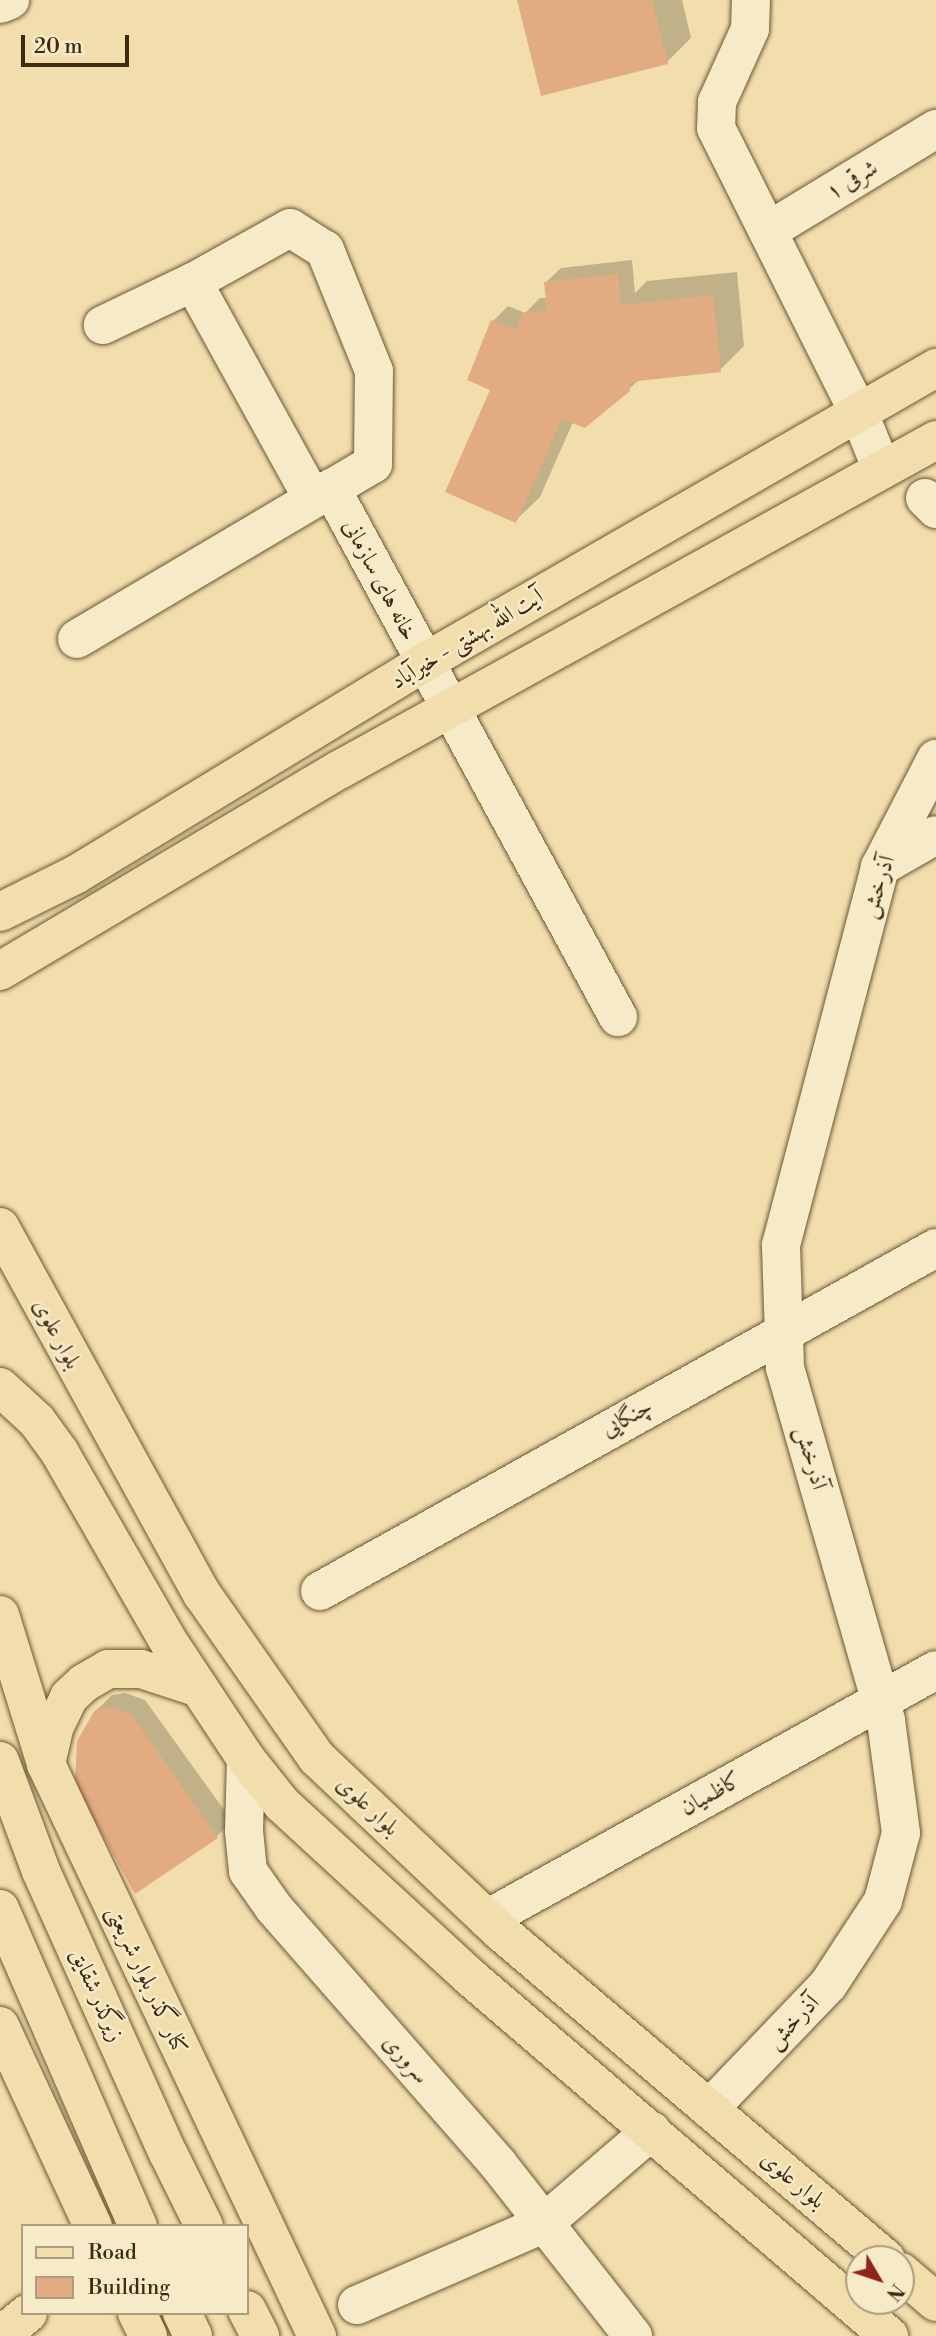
<!DOCTYPE html>
<meta charset="utf-8">
<style>
body{margin:0}
#map{position:relative;width:936px;height:2336px;overflow:hidden;background:#f2deac;font-family:"Libre Bodoni",Amiri,serif}
div>[style]{position:absolute}
[style*='--x']{left:calc(var(--x)*1px);top:calc(var(--y)*1px);width:calc(var(--w)*1px);rotate:calc(var(--a)*1deg)}
.shadow>*{inset:0;background:#0003}
.building>*{inset:0;background:#e3ab81}
.roads{filter:drop-shadow(0 0 2px #6b5736) drop-shadow(0 0 2px #6b5736)}
.minor>*{height:38px;margin:-19px;padding:0 19px;transform-origin:19px;border-radius:19px;background:#f7eac9}
.major>*{height:38px;margin:-19px;padding:0 19px;transform-origin:19px;border-radius:19px;background:#f2deac}
span{translate:-50% -50%;white-space:nowrap;text-align:center;line-height:1.15;-webkit-text-stroke:5px #f7eac9;paint-order:stroke}
.street-label{font-size:23px;color:#3e2a0e}
.legend{position:absolute;left:21px;top:2224px;width:228px;height:91px;box-sizing:border-box;background:#f7eac9;border:2px solid #ad9d7e;margin:0;padding:9px 12px;list-style:none;font-size:21px;color:#3e2a0e}
.legend li{display:flex;align-items:center;gap:14px;height:35px}
.legend b{width:35px;border:2px solid #ad9d7e}
.north{position:absolute;left:845px;top:2245px;width:70px;height:70px;box-sizing:border-box;background:#f7eac9;border:2px solid #ad9d7e;border-radius:50%;rotate:129deg;font-size:19px;font-weight:700;line-height:28px;text-align:center;color:#3e2a0e}
.north::after{content:'';display:block;margin:auto;width:24px;height:32px;background:#8f2418;clip-path:polygon(50% 0,100% 100%,50% 72%,0 100%)}
.scale{position:absolute;left:21px;top:35px;width:108px;height:32px;box-sizing:border-box;border:4px solid #3e2a0e;border-top:0;padding-left:9px;font-size:21px;line-height:24px;white-space:nowrap;color:#3e2a0e;-webkit-text-stroke:5px #f7eac9;paint-order:stroke}
</style>
<div id="map">
<div class="shadow">
<i style="clip-path:polygon(518px 0,682px 0,691px 38px,667px 62px)"></i>
<i style="clip-path:polygon(632px 260px,635px 293px,647px 281px,737px 272px,744px 346px,720px 370px,640px 379px,628px 390px,573px 422px,540px 497px,515px 521px,492px 391px,493px 321px,508px 306px,525px 313px,540px 298px,547px 298px,546px 282px,561px 268px)"></i>
<i style="clip-path:polygon(125px 1693px,145px 1700px,232px 1821px,217px 1836px,136px 1891px,96px 1711px,112px 1695px)"></i>
</div>
<div class="building">
<i style="clip-path:polygon(517px 0,652px 0,668px 64px,541px 96px)"></i>
<i style="clip-path:polygon(618px 274px,621px 305px,713px 295px,721px 372px,629px 382px,630px 391px,585px 428px,562px 419px,516px 523px,445px 492px,490px 390px,467px 380px,491px 320px,516px 330px,523px 313px,547px 310px,544px 282px)"></i>
<i style="clip-path:polygon(109px 1707px,131px 1714px,218px 1838px,135px 1894px,75px 1785px,77px 1741px,95px 1710px)"></i>
</div>
<div class="roads">
<div class="minor">
<i style="--x:751;--y:0;--w:29;--a:92"></i>
<i style="--x:750;--y:29;--w:80;--a:114.3"></i>
<i style="--x:717;--y:102;--w:26;--a:92"></i>
<i style="--x:716;--y:128;--w:319;--a:63.4"></i>
<i style="--x:859;--y:413;--w:61;--a:68"></i>
<i style="--x:0;--y:4;--w:11;--a:-22"></i>
<i style="--x:768;--y:231;--w:197;--a:-31.3"></i>
<i style="--x:193;--y:282;--w:247;--a:61.1"></i>
<i style="--x:331;--y:488;--w:602;--a:61.52"></i>
<i style="--x:925;--y:498;--w:16;--a:45"></i>
<i style="--x:77;--y:639;--w:344;--a:-30.6"></i>
<i style="--x:373;--y:464;--w:93;--a:-89.4"></i>
<i style="--x:374;--y:371;--w:131;--a:-112"></i>
<i style="--x:325;--y:250;--w:41;--a:-147.8"></i>
<i style="--x:290;--y:228;--w:111;--a:150.9"></i>
<i style="--x:193;--y:282;--w:100;--a:154.5"></i>
<i style="--x:880;--y:867;--w:64;--a:-29.7"></i>
<i style="--x:320;--y:1591;--w:705;--a:-29.11"></i>
<i style="--x:246;--y:1759;--w:72;--a:91.6"></i>
<i style="--x:244;--y:1831;--w:40;--a:84.3"></i>
<i style="--x:248;--y:1871;--w:45;--a:54.9"></i>
<i style="--x:274;--y:1908;--w:340;--a:48.8"></i>
<i style="--x:498;--y:2164;--w:219;--a:51.9"></i>
<i style="--x:487;--y:1919;--w:513;--a:-29.01"></i>
<i style="--x:709;--y:2109;--w:172;--a:-46.2"></i>
<i style="--x:828;--y:1985;--w:100;--a:-56.8"></i>
<i style="--x:883;--y:1901;--w:70;--a:-75.2"></i>
<i style="--x:901;--y:1833;--w:114;--a:-97.6"></i>
<i style="--x:886;--y:1720;--w:367;--a:-106"></i>
<i style="--x:785;--y:1367;--w:122;--a:-91.9"></i>
<i style="--x:781;--y:1245;--w:391;--a:-75.3"></i>
<i style="--x:880;--y:867;--w:122;--a:-62.6"></i>
<i style="--x:357;--y:2305;--w:203;--a:-23.5"></i>
<i style="--x:543;--y:2224;--w:143;--a:-40.7"></i>
</div>
<div class="major">
<i style="--x:0;--y:912;--w:84;--a:-26.3"></i>
<i style="--x:75;--y:875;--w:407;--a:-31.3"></i>
<i style="--x:423;--y:663;--w:592;--a:-29.9"></i>
<i style="--x:0;--y:971;--w:394;--a:-30.7"></i>
<i style="--x:339;--y:770;--w:682;--a:-28.93"></i>
<i style="--x:0;--y:1227;--w:419;--a:61.2"></i>
<i style="--x:202;--y:1594;--w:200;--a:55"></i>
<i style="--x:317;--y:1758;--w:253;--a:43.4"></i>
<i style="--x:501;--y:1932;--w:505;--a:40.34"></i>
<i style="--x:0;--y:1387;--w:50;--a:42.6"></i>
<i style="--x:37;--y:1421;--w:39;--a:54"></i>
<i style="--x:60;--y:1453;--w:220;--a:60.1"></i>
<i style="--x:170;--y:1644;--w:138;--a:56.5"></i>
<i style="--x:246;--y:1759;--w:58;--a:51.3"></i>
<i style="--x:282;--y:1804;--w:255;--a:42.6"></i>
<i style="--x:470;--y:1977;--w:552;--a:40.59"></i>
<i style="--x:0;--y:1615;--w:156;--a:72.8"></i>
<i style="--x:46;--y:1764;--w:633;--a:64.65"></i>
<i style="--x:0;--y:1761;--w:117;--a:69.6"></i>
<i style="--x:41;--y:1871;--w:309;--a:65.8"></i>
<i style="--x:168;--y:2153;--w:81;--a:63.7"></i>
<i style="--x:46;--y:1764;--w:39;--a:-77"></i>
<i style="--x:55;--y:1726;--w:32;--a:-64"></i>
<i style="--x:69;--y:1697;--w:21;--a:-43"></i>
<i style="--x:84;--y:1683;--w:28;--a:-30"></i>
<i style="--x:108;--y:1669;--w:33;--a:0"></i>
<i style="--x:141;--y:1669;--w:61;--a:18.1"></i>
<i style="--x:0;--y:1909;--w:346;--a:66.5"></i>
<i style="--x:0;--y:2026;--w:221;--a:65.1"></i>
<i style="--x:901;--y:2272;--w:46;--a:40.6"></i>
<i style="--x:247;--y:2310;--w:29;--a:63"></i>
<i style="--x:137;--y:2313;--w:25;--a:64"></i>
<i style="--x:182;--y:2313;--w:25;--a:64"></i>
<i style="--x:0;--y:2336;--w:36;--a:-39"></i>
</div>
</div>
<div class="street-label">
<span style="left:852px;top:180px;rotate:-31deg">شرقی ۱</span>
<span style="left:380px;top:580px;rotate:62deg">خانه های سازمانی</span>
<span style="left:467px;top:639px;rotate:-31deg">آیت الله بهشتی - خیرآباد</span>
<span style="left:878px;top:887px;rotate:-72deg">آذرخش</span>
<span style="left:57px;top:1334px;rotate:62deg">بلوار علوی</span>
<span style="left:627px;top:1418px;rotate:-29deg">چنگایی</span>
<span style="left:811px;top:1458px;rotate:74deg">آذرخش</span>
<span style="left:711px;top:1794px;rotate:-29deg">کاظمیان</span>
<span style="left:368px;top:1806px;rotate:43deg">بلوار علوی</span>
<span style="left:147px;top:1980px;rotate:65deg">کنار گذر بلوار شریعتی</span>
<span style="left:97px;top:1995px;rotate:66deg">زیرگذر شقایق</span>
<span style="left:793px;top:2022px;rotate:-46deg">آذرخش</span>
<span style="left:406px;top:2059px;rotate:49deg">سروری</span>
<span style="left:793px;top:2180px;rotate:40deg">بلوار علوی</span>
</div>
<ul class="legend">
<li><b style="height:9px;background:#f2deac"></b>Road</li>
<li><b style="height:19px;background:#e3ab81"></b>Building</li>
</ul>
<div class="north">N</div>
<div class="scale">20 m</div>
</div>
